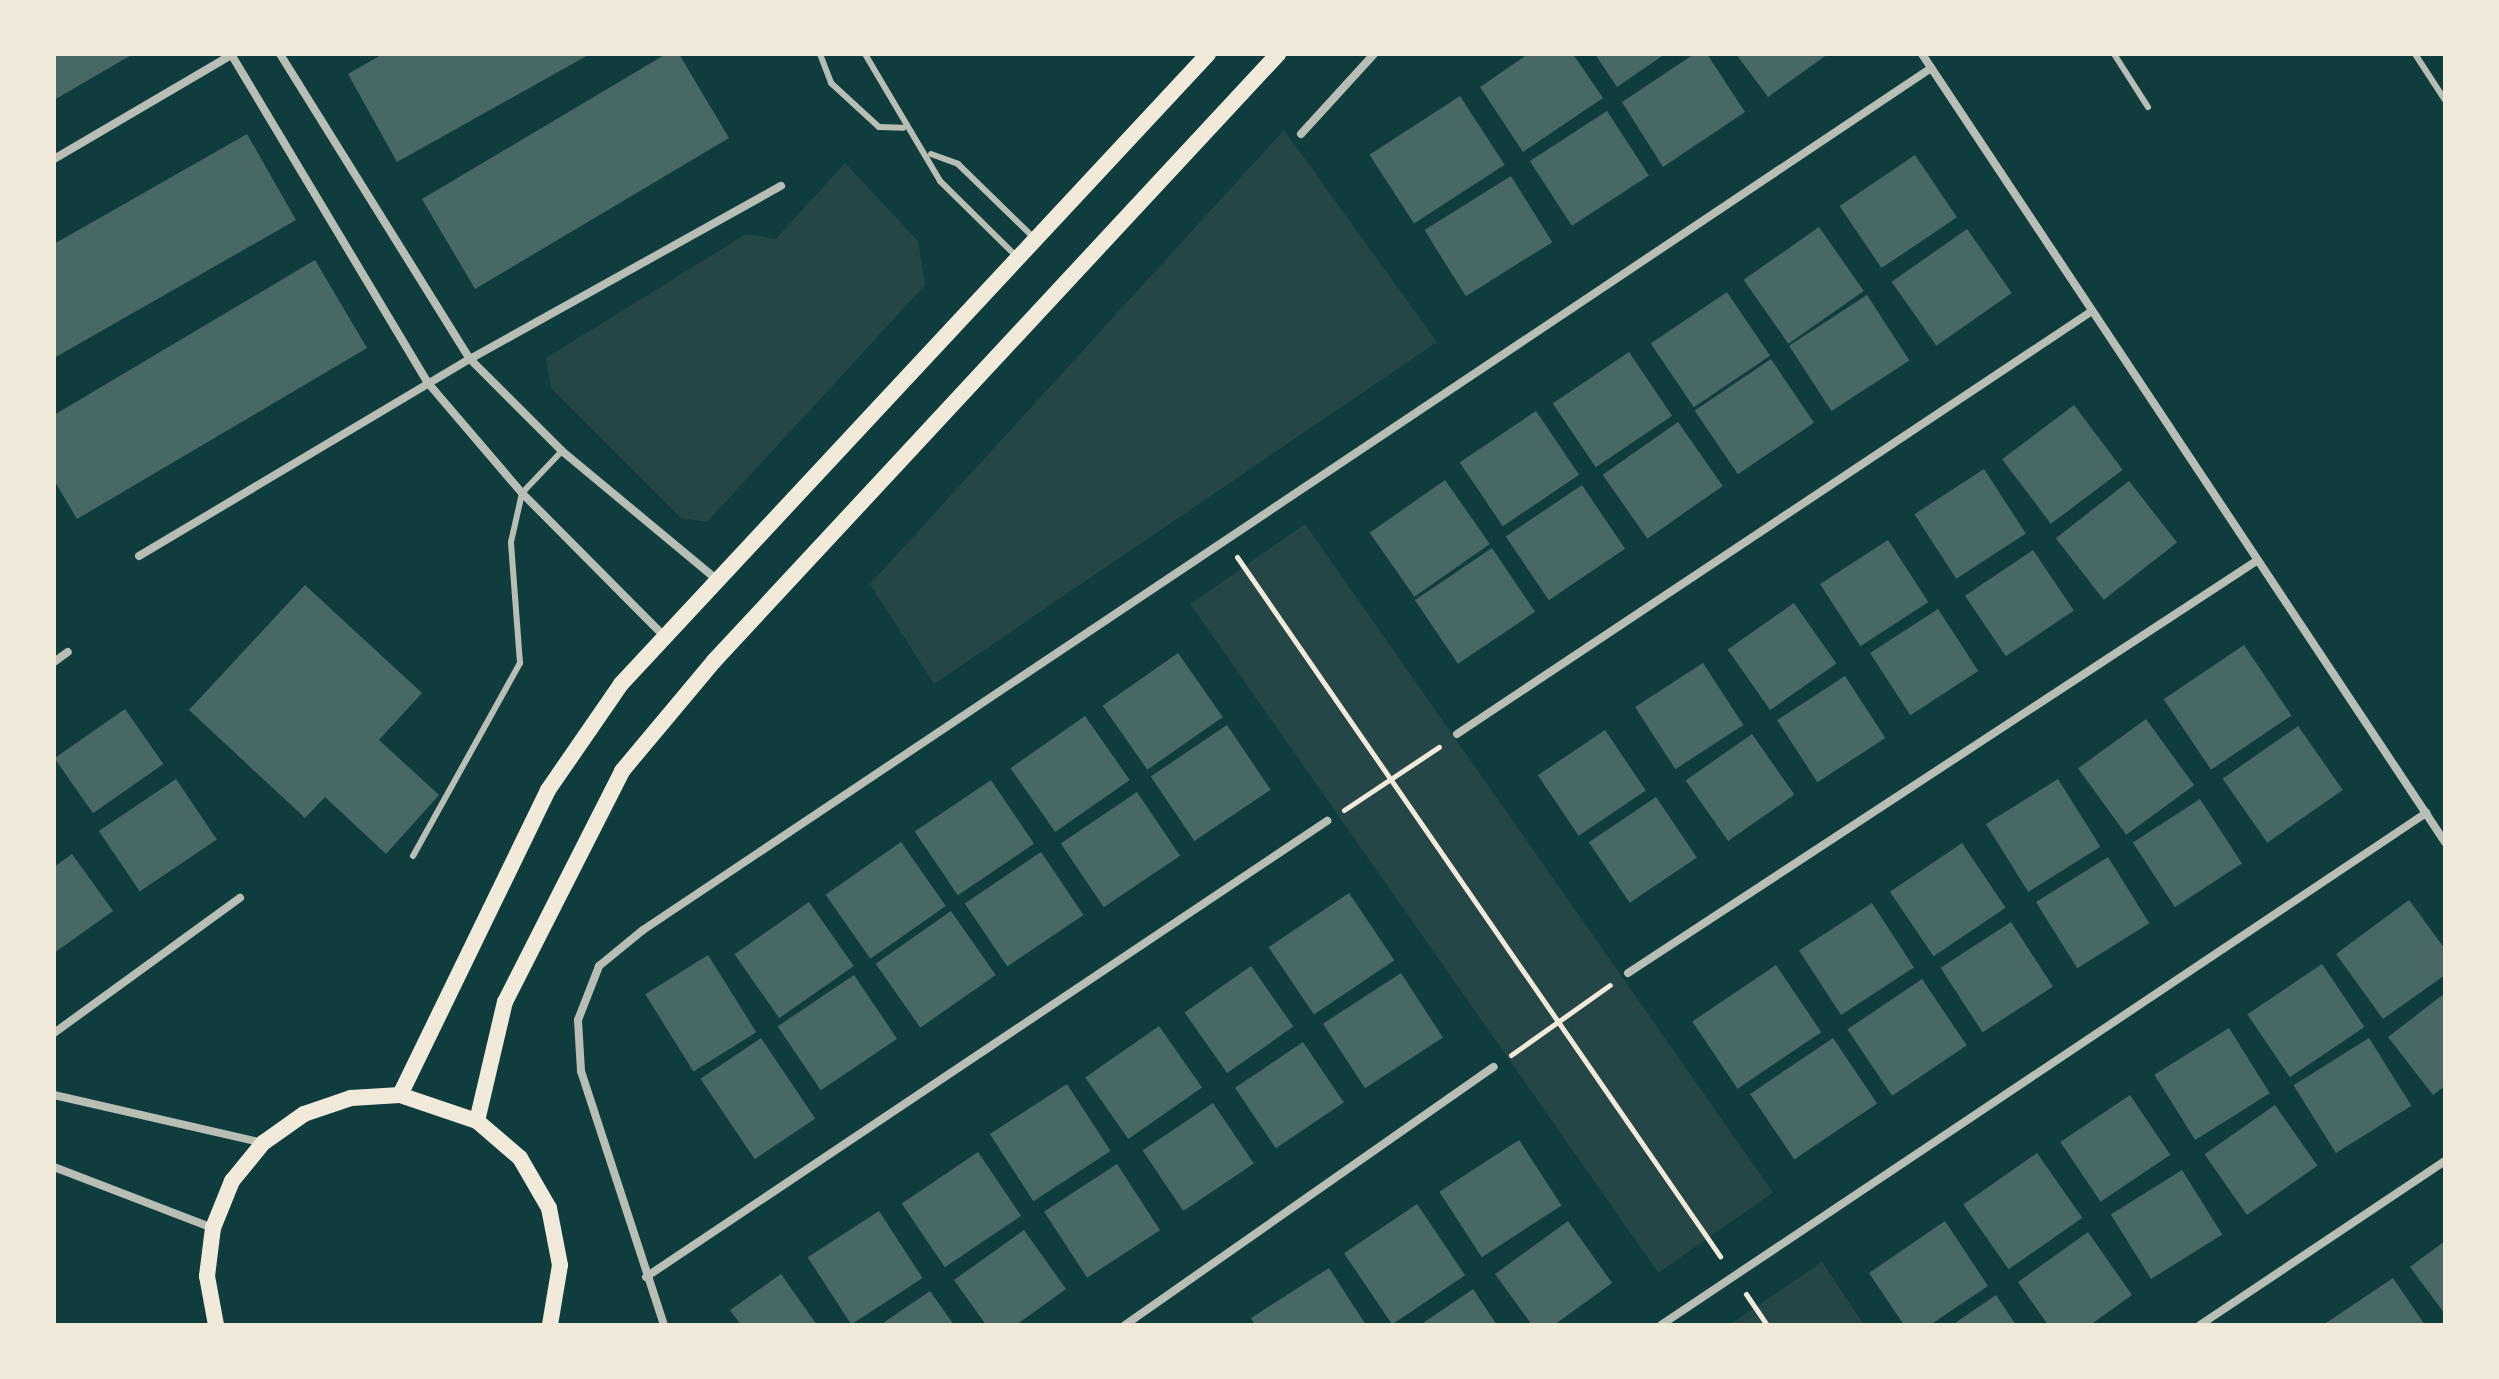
<!DOCTYPE html>
<style>
body{margin:0}
#map{position:relative;width:2499px;height:1379px;overflow:hidden;background:#0f3d3e;font-family:Overpass,sans-serif}
div>[style]{position:absolute}
[style*='--x']{left:calc(var(--x)*1px);top:calc(var(--y)*1px);width:calc(var(--w)*1px);rotate:calc(var(--a)*1deg)}
.green>*{inset:0;background:#244646;transform-origin:0 0}
.building>*{inset:0;background:#486865;transform-origin:0 0}
.path>*{height:5px;margin:-2.5px;padding:0 2.5px;transform-origin:2.5px;border-radius:2.5px;background:#f1e9da}
.service>*{height:6px;margin:-3px;padding:0 3px;transform-origin:3px;border-radius:3px;background:#b8beb3}
.minor>*{height:8px;margin:-4px;padding:0 4px;transform-origin:4px;border-radius:4px;background:#b8beb3}
.secondary>*{height:16px;margin:-8px;padding:0 8px;transform-origin:8px;border-radius:8px;background:#f1e9da}
span{translate:-50% -50%;white-space:nowrap;text-align:center;line-height:1.15;-webkit-text-stroke:8px #f1e9da;paint-order:stroke}
.frame{position:absolute;inset:0;border:56px solid #f1e9da;pointer-events:none}
</style>
<div id="map">
<div class="green">
<i style="clip-path:polygon(1284px 130px,1437px 342px,934px 684px,870px 584px)"></i>
<i style="clip-path:polygon(845px 163px,918px 241px,925px 285px,707px 522px,681px 518px,551px 388px,546px 358px,746px 234px,776px 239px)"></i>
<i style="left:1305px;top:524px;width:816px;height:140px;rotate:55deg"></i>
<i style="clip-path:polygon(1822px 1262px,1864px 1325px,1729px 1325px)"></i>
</div>
<div class="building">
<i style="clip-path:polygon(54px 54px,133px 54px,54px 100px)"></i>
<i style="clip-path:polygon(383px 54px,590px 54px,397px 162px,348px 74px)"></i>
<i style="clip-path:polygon(666px 54px,679px 54px,729px 138px,475px 289px,422px 199px)"></i>
<i style="clip-path:polygon(1528px 54px,1573px 54px,1603px 98px,1523px 152px,1480px 87px)"></i>
<i style="clip-path:polygon(1595px 54px,1665px 54px,1617px 87px)"></i>
<i style="clip-path:polygon(1694px 54px,1707px 54px,1745px 112px,1663px 167px,1622px 102px)"></i>
<i style="clip-path:polygon(1736px 54px,1828px 54px,1768px 97px)"></i>
<i style="left:1460px;top:96px;width:82px;height:108px;rotate:57deg"></i>
<i style="left:1607px;top:111px;width:77px;height:92px;rotate:57deg"></i>
<i style="clip-path:polygon(247px 134px,296px 220px,54px 358px,54px 244px)"></i>
<i style="left:1915px;top:155px;width:75px;height:91px;rotate:56deg"></i>
<i style="left:1511px;top:176px;width:78px;height:102px;rotate:58deg"></i>
<i style="left:1819px;top:227px;width:78px;height:92px;rotate:55deg"></i>
<i style="left:1967px;top:229px;width:78px;height:92px;rotate:55deg"></i>
<i style="clip-path:polygon(315px 260px,367px 348px,77px 519px,54px 480px,54px 415px)"></i>
<i style="left:1727px;top:292px;width:77px;height:92px;rotate:56deg"></i>
<i style="left:1867px;top:295px;width:78px;height:93px;rotate:57deg"></i>
<i style="left:1629px;top:352px;width:77px;height:92px;rotate:56deg"></i>
<i style="left:1771px;top:359px;width:77px;height:92px;rotate:56deg"></i>
<i style="left:2074px;top:405px;width:81px;height:90px;rotate:53deg"></i>
<i style="left:1536px;top:411px;width:77px;height:92px;rotate:56deg"></i>
<i style="left:1678px;top:422px;width:78px;height:92px;rotate:55deg"></i>
<i style="left:1984px;top:469px;width:77px;height:83px;rotate:57deg"></i>
<i style="left:1445px;top:480px;width:78px;height:92px;rotate:55deg"></i>
<i style="left:2129px;top:481px;width:78px;height:93px;rotate:52deg"></i>
<i style="left:1582px;top:485px;width:77px;height:92px;rotate:56deg"></i>
<i style="left:1888px;top:540px;width:74px;height:81px;rotate:57deg"></i>
<i style="left:1492px;top:548px;width:77px;height:93px;rotate:56deg"></i>
<i style="left:2033px;top:550px;width:73px;height:82px;rotate:56deg"></i>
<i style="clip-path:polygon(305px 585px,422px 693px,379px 740px,439px 795px,386px 854px,325px 797px,305px 818px,189px 710px)"></i>
<i style="left:1794px;top:603px;width:74px;height:81px;rotate:55deg"></i>
<i style="left:1938px;top:609px;width:74px;height:81px;rotate:57deg"></i>
<i style="left:2244px;top:645px;width:85px;height:97px;rotate:56deg"></i>
<i style="left:1178px;top:653px;width:78px;height:92px;rotate:55deg"></i>
<i style="left:1703px;top:663px;width:74px;height:81px;rotate:57deg"></i>
<i style="left:1845px;top:676px;width:74px;height:81px;rotate:57deg"></i>
<i style="left:125px;top:709px;width:67px;height:86px;rotate:55deg"></i>
<i style="left:1085px;top:716px;width:78px;height:91px;rotate:55deg"></i>
<i style="left:2146px;top:719px;width:82px;height:84px;rotate:54deg"></i>
<i style="left:1227px;top:725px;width:78px;height:92px;rotate:56deg"></i>
<i style="left:2298px;top:726px;width:78px;height:92px;rotate:55deg"></i>
<i style="left:1605px;top:730px;width:73px;height:81px;rotate:56deg"></i>
<i style="left:1752px;top:734px;width:74px;height:81px;rotate:55deg"></i>
<i style="left:176px;top:779px;width:73px;height:93px;rotate:56deg"></i>
<i style="left:2058px;top:779px;width:80px;height:85px;rotate:58deg"></i>
<i style="left:991px;top:780px;width:77px;height:92px;rotate:56deg"></i>
<i style="left:1137px;top:792px;width:77px;height:92px;rotate:56deg"></i>
<i style="left:1656px;top:797px;width:73px;height:81px;rotate:56deg"></i>
<i style="left:2200px;top:799px;width:77px;height:80px;rotate:57deg"></i>
<i style="left:901px;top:842px;width:78px;height:92px;rotate:55deg"></i>
<i style="left:1962px;top:843px;width:78px;height:87px;rotate:56deg"></i>
<i style="left:1041px;top:852px;width:76px;height:92px;rotate:56deg"></i>
<i style="clip-path:polygon(72px 854px,113px 911px,54px 953px,54px 867px)"></i>
<i style="left:2108px;top:857px;width:78px;height:85px;rotate:58deg"></i>
<i style="left:1349px;top:893px;width:81px;height:97px;rotate:56deg"></i>
<i style="clip-path:polygon(2409px 900px,2445px 949px,2445px 975px,2383px 1019px,2336px 954px)"></i>
<i style="left:809px;top:902px;width:78px;height:91px;rotate:55deg"></i>
<i style="left:1872px;top:903px;width:77px;height:87px;rotate:57deg"></i>
<i style="left:951px;top:911px;width:78px;height:92px;rotate:55deg"></i>
<i style="left:2011px;top:922px;width:77px;height:84px;rotate:57deg"></i>
<i style="left:708px;top:955px;width:91px;height:74px;rotate:58deg"></i>
<i style="left:2322px;top:964px;width:76px;height:90px;rotate:56deg"></i>
<i style="left:1776px;top:965px;width:81px;height:101px;rotate:56deg"></i>
<i style="left:1251px;top:966px;width:74px;height:81px;rotate:55deg"></i>
<i style="left:1401px;top:973px;width:77px;height:93px;rotate:57deg"></i>
<i style="left:854px;top:975px;width:77px;height:92px;rotate:56deg"></i>
<i style="left:1922px;top:979px;width:80px;height:90px;rotate:56deg"></i>
<i style="clip-path:polygon(2445px 993px,2445px 1086px,2433px 1095px,2388px 1037px)"></i>
<i style="left:1159px;top:1026px;width:75px;height:90px;rotate:55deg"></i>
<i style="left:2229px;top:1028px;width:77px;height:88px;rotate:58deg"></i>
<i style="left:761px;top:1038px;width:97px;height:73px;rotate:56deg"></i>
<i style="left:1833px;top:1038px;width:79px;height:100px;rotate:56deg"></i>
<i style="left:2369px;top:1038px;width:80px;height:89px;rotate:58deg"></i>
<i style="left:1303px;top:1042px;width:73px;height:82px;rotate:56deg"></i>
<i style="left:1067px;top:1084px;width:80px;height:92px;rotate:57deg"></i>
<i style="left:2130px;top:1095px;width:72px;height:84px;rotate:56deg"></i>
<i style="left:1213px;top:1103px;width:73px;height:85px;rotate:56deg"></i>
<i style="left:2275px;top:1105px;width:74px;height:86px;rotate:55deg"></i>
<i style="left:1519px;top:1140px;width:78px;height:95px;rotate:57deg"></i>
<i style="left:978px;top:1152px;width:77px;height:92px;rotate:56deg"></i>
<i style="left:2037px;top:1153px;width:79px;height:90px;rotate:55deg"></i>
<i style="left:1117px;top:1164px;width:79px;height:87px;rotate:57deg"></i>
<i style="left:2182px;top:1170px;width:76px;height:84px;rotate:58deg"></i>
<i style="left:1417px;top:1204px;width:86px;height:88px;rotate:56deg"></i>
<i style="left:879px;top:1211px;width:80px;height:85px;rotate:57deg"></i>
<i style="clip-path:polygon(1568px 1221px,1612px 1283px,1554px 1325px,1532px 1325px,1495px 1274px)"></i>
<i style="clip-path:polygon(1945px 1221px,1988px 1286px,1930px 1325px,1904px 1325px,1869px 1273px)"></i>
<i style="clip-path:polygon(1024px 1230px,1066px 1289px,1016px 1325px,986px 1325px,954px 1280px)"></i>
<i style="clip-path:polygon(2088px 1232px,2132px 1295px,2090px 1325px,2048px 1325px,2018px 1282px)"></i>
<i style="clip-path:polygon(2445px 1241px,2445px 1314px,2410px 1267px)"></i>
<i style="clip-path:polygon(1329px 1268px,1366px 1325px,1255px 1325px,1251px 1318px)"></i>
<i style="clip-path:polygon(781px 1274px,817px 1325px,741px 1325px,730px 1310px)"></i>
<i style="clip-path:polygon(2393px 1278px,2425px 1325px,2323px 1325px)"></i>
<i style="clip-path:polygon(1473px 1289px,1497px 1325px,1420px 1325px)"></i>
<i style="clip-path:polygon(930px 1291px,954px 1325px,880px 1325px)"></i>
<i style="clip-path:polygon(1996px 1295px,2016px 1325px,1952px 1325px)"></i>
</div>
<div class="path">
<i style="--x:1237;--y:557;--w:850;--a:55.36"></i>
<i style="--x:1344;--y:810;--w:114;--a:-33.6"></i>
<i style="--x:1511;--y:1055;--w:121;--a:-35.3"></i>
<i style="--x:1746;--y:1294;--w:37;--a:56"></i>
</div>
<div class="service">
<i style="--x:820;--y:54;--w:31;--a:69"></i>
<i style="--x:831;--y:83;--w:65;--a:42.5"></i>
<i style="--x:879;--y:127;--w:24;--a:2"></i>
<i style="--x:865;--y:54;--w:147;--a:59.4"></i>
<i style="--x:940;--y:181;--w:108;--a:44.6"></i>
<i style="--x:2114;--y:54;--w:63;--a:57.3"></i>
<i style="--x:2415;--y:54;--w:55;--a:56.9"></i>
<i style="--x:931;--y:154;--w:29;--a:20"></i>
<i style="--x:958;--y:164;--w:107;--a:44.2"></i>
<i style="--x:413;--y:856;--w:221;--a:-61"></i>
<i style="--x:520;--y:663;--w:121;--a:-94.3"></i>
<i style="--x:511;--y:542;--w:50;--a:-77.3"></i>
<i style="--x:522;--y:493;--w:58;--a:-46.4"></i>
</div>
<div class="minor">
<i style="--x:231;--y:54;--w:383;--a:59.1"></i>
<i style="--x:428;--y:383;--w:145;--a:49.5"></i>
<i style="--x:522;--y:493;--w:202;--a:45.2"></i>
<i style="--x:280;--y:54;--w:359;--a:58.1"></i>
<i style="--x:470;--y:359;--w:130;--a:45"></i>
<i style="--x:562;--y:451;--w:199;--a:39.7"></i>
<i style="--x:1922;--y:54;--w:946;--a:56.43"></i>
<i style="--x:1301;--y:134;--w:108;--a:-47.6"></i>
<i style="--x:54;--y:159;--w:208;--a:-30.4"></i>
<i style="--x:139;--y:556;--w:385;--a:-30.8"></i>
<i style="--x:470;--y:359;--w:356;--a:-29.1"></i>
<i style="--x:54;--y:662;--w:17;--a:-36"></i>
<i style="--x:1457;--y:734;--w:763;--a:-33.67"></i>
<i style="--x:1628;--y:973;--w:753;--a:-33.25"></i>
<i style="--x:54;--y:1033;--w:230;--a:-36"></i>
<i style="--x:54;--y:1095;--w:214;--a:12.9"></i>
<i style="--x:54;--y:1167;--w:170;--a:21"></i>
<i style="--x:646;--y:1277;--w:820;--a:-33.81"></i>
<i style="--x:664;--y:1325;--w:267;--a:-108.1"></i>
<i style="--x:581;--y:1071;--w:51;--a:-93.4"></i>
<i style="--x:578;--y:1020;--w:58;--a:-68.7"></i>
<i style="--x:599;--y:966;--w:57;--a:-39.3"></i>
<i style="--x:643;--y:930;--w:1550;--a:-33.79"></i>
<i style="--x:1125;--y:1325;--w:450;--a:-35"></i>
<i style="--x:1661;--y:1325;--w:921;--a:-33.79"></i>
<i style="--x:2200;--y:1325;--w:295;--a:-33.8"></i>
</div>
<div class="secondary">
<i style="--x:400;--y:1095;--w:339;--a:-64.1"></i>
<i style="--x:548;--y:790;--w:129;--a:-55.4"></i>
<i style="--x:621;--y:684;--w:861;--a:-47.02"></i>
<i style="--x:477;--y:1121;--w:122;--a:-76.8"></i>
<i style="--x:505;--y:1002;--w:259;--a:-63.1"></i>
<i style="--x:622;--y:771;--w:143;--a:-50.1"></i>
<i style="--x:714;--y:661;--w:829;--a:-47.1"></i>
<i style="--x:216;--y:1325;--w:50;--a:-100.4"></i>
<i style="--x:207;--y:1276;--w:48;--a:-82.9"></i>
<i style="--x:213;--y:1228;--w:51;--a:-68"></i>
<i style="--x:232;--y:1181;--w:49;--a:-50.8"></i>
<i style="--x:263;--y:1143;--w:50;--a:-35.3"></i>
<i style="--x:304;--y:1114;--w:50;--a:-18.8"></i>
<i style="--x:351;--y:1098;--w:49;--a:-3.5"></i>
<i style="--x:400;--y:1095;--w:81;--a:18.7"></i>
<i style="--x:477;--y:1121;--w:57;--a:40.7"></i>
<i style="--x:520;--y:1158;--w:58;--a:59.9"></i>
<i style="--x:549;--y:1208;--w:58;--a:79.1"></i>
<i style="--x:560;--y:1265;--w:61;--a:99.5"></i>
</div>
<div class="frame"></div>
</div>
